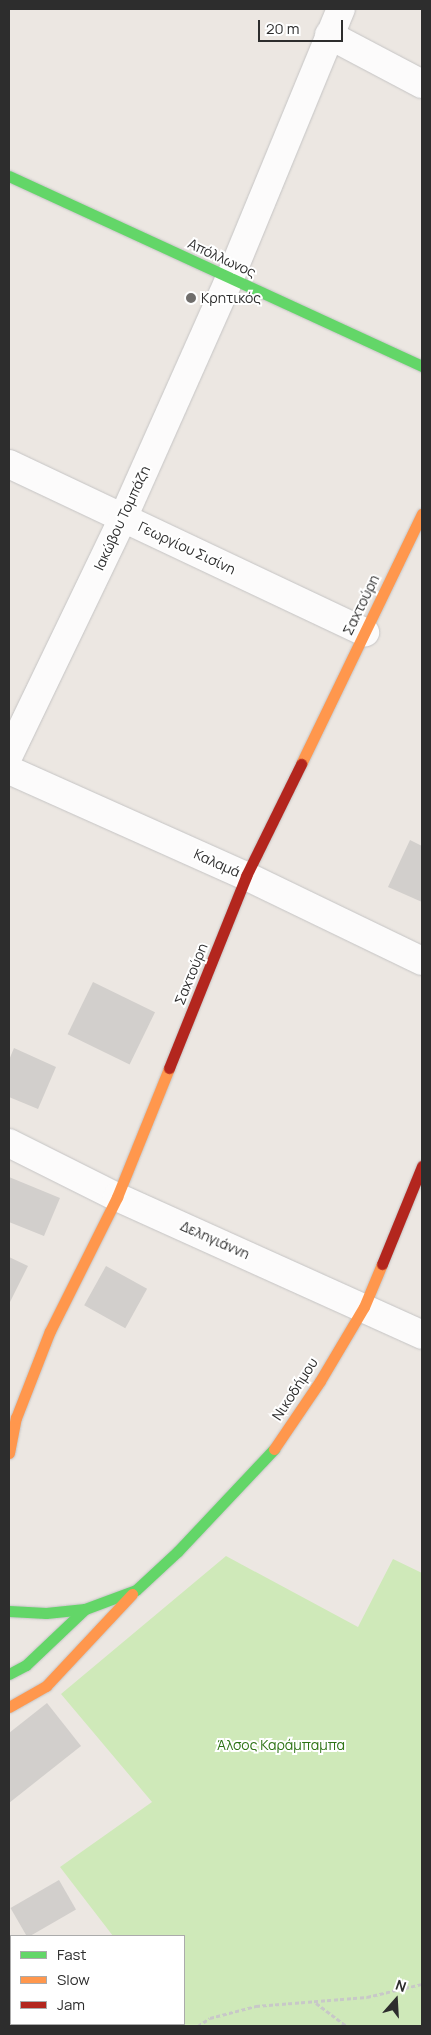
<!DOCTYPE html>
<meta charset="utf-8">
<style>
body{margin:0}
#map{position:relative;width:431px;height:2035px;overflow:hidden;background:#ece7e2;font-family:Manrope,sans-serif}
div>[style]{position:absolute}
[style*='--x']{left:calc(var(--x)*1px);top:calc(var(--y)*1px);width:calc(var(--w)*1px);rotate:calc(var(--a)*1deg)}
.green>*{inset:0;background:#cfe9b9}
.building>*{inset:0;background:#d2cfcc;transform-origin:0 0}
.path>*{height:3px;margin-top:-1.5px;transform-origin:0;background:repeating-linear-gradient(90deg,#c8c8c8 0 4px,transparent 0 6.5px)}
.roads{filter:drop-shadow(0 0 1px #c5c4c4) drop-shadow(0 0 1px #c5c4c4)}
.street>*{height:28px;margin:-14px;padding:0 14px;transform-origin:14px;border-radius:14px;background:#fcfbfb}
.fast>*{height:11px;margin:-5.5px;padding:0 5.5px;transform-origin:5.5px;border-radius:5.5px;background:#63d668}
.slow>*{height:11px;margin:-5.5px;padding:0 5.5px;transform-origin:5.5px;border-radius:5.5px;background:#ff974d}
.jam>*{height:11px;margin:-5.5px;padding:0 5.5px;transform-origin:5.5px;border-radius:5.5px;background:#b3261e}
.dots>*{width:14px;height:14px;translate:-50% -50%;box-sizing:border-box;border:2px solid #fff;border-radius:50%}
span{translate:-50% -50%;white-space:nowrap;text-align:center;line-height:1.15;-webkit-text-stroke:4px #fff;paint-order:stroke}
.street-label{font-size:14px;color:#2d2d2d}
.poi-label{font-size:14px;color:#2d2d2d}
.left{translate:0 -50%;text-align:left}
.park-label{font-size:14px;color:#2e7315}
.frame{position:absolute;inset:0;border:10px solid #2d2d2d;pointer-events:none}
.legend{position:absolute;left:10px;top:1935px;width:175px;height:90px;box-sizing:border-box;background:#fff;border:1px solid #ababab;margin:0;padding:6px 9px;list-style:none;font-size:15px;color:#2d2d2d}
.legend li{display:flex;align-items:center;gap:10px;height:25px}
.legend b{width:25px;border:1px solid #ababab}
.north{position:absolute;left:371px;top:1975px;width:50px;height:50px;-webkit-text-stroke:4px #fff;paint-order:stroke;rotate:19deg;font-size:14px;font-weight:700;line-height:20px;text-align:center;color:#2d2d2d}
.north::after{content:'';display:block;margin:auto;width:18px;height:22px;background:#2d2d2d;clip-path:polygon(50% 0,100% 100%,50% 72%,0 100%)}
.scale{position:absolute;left:258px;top:20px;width:85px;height:22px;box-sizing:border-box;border:2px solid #2d2d2d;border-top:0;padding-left:6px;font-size:15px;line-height:18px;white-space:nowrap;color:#2d2d2d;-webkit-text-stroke:4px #fff;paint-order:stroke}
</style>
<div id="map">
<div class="green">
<i style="clip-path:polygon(226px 1556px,358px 1627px,393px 1559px,422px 1573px,422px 2026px,166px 2026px,169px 2024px,184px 2024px,184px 1936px,113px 1936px,60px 1867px,152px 1802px,61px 1694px)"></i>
</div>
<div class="building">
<i style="clip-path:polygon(410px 840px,422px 846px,422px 902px,388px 887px)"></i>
<i style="left:93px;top:982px;width:69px;height:58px;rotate:26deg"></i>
<i style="clip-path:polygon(14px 1048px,56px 1067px,38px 1109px,9px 1097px,9px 1060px)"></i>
<i style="clip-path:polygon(9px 1177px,60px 1198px,44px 1236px,9px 1222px)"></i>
<i style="clip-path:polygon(9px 1257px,28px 1266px,9px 1304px)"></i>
<i style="left:106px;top:1266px;width:47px;height:45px;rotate:29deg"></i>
<i style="clip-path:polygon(47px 1703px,81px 1746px,9px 1803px,9px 1733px)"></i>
<i style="left:59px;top:1880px;width:34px;height:56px;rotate:60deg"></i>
</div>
<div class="path">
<i style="--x:316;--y:2003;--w:38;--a:37"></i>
<i style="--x:198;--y:2026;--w:14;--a:-34"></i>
<i style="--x:210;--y:2018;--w:48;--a:-14.6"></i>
<i style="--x:256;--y:2006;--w:111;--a:-4.6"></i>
<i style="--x:367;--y:1997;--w:57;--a:-13.3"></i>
</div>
<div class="roads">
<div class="street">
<i style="--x:329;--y:35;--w:105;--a:27.8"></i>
<i style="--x:9;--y:464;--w:394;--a:25.3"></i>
<i style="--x:9;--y:755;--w:263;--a:-64.3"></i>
<i style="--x:123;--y:518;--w:263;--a:-66"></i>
<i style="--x:230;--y:278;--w:291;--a:-67.6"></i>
<i style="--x:9;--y:770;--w:260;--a:24.1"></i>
<i style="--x:246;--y:876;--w:195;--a:25.8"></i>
<i style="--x:9;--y:1143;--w:121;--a:26.6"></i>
<i style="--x:117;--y:1197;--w:335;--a:24.3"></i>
</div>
<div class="fast">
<i style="--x:9;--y:176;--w:455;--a:24.7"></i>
<i style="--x:9;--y:1611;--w:37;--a:3"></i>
<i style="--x:46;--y:1613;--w:39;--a:-6"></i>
<i style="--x:9;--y:1674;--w:19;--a:-28"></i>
<i style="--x:26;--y:1665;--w:81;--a:-43.5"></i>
<i style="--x:85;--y:1609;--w:54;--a:-20.4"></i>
<i style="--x:136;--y:1590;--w:57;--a:-42.9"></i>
<i style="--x:178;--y:1551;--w:140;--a:-46.7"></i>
</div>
<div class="slow">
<i style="--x:301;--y:764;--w:278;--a:-64.2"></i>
<i style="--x:274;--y:1449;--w:82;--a:-55.9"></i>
<i style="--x:320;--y:1381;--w:86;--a:-59.3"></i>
<i style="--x:364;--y:1307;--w:47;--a:-67.3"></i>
<i style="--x:9;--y:1453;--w:36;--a:-79"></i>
<i style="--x:16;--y:1418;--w:93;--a:-68.7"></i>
<i style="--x:50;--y:1331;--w:150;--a:-63.4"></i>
<i style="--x:117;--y:1197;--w:139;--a:-68"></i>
<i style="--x:9;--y:1707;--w:43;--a:-29.6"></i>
<i style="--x:46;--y:1686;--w:126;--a:-46.9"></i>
</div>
<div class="jam">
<i style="--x:169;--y:1068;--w:207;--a:-68.1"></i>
<i style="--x:246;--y:876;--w:125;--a:-63.8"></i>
<i style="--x:382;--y:1264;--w:106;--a:-67.8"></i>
</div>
</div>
<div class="dots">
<i style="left:191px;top:298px;background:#706e6c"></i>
</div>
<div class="street-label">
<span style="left:222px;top:258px;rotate:25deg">Απόλλωνος</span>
<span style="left:122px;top:518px;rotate:-65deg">Ιακώβου Τομπάζη</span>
<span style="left:187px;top:548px;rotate:25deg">Γεωργίου Σισίνη</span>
<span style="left:361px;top:605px;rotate:-64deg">Σαχτούρη</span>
<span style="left:217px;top:863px;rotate:24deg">Καλαμά</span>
<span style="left:191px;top:974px;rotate:-68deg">Σαχτούρη</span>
<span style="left:215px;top:1240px;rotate:24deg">Δεληγιάννη</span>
<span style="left:295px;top:1389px;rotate:-57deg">Νικοδήμου</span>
</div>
<div class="poi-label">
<span class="left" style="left:201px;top:298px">Κρητικός</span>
</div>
<div class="park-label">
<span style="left:281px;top:1745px">Άλσος Καράμπαμπα</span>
</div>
<div class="frame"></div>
<ul class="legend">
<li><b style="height:6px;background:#63d668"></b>Fast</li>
<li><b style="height:6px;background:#ff974d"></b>Slow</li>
<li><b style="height:6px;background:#b3261e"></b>Jam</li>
</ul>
<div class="north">N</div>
<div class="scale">20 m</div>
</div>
